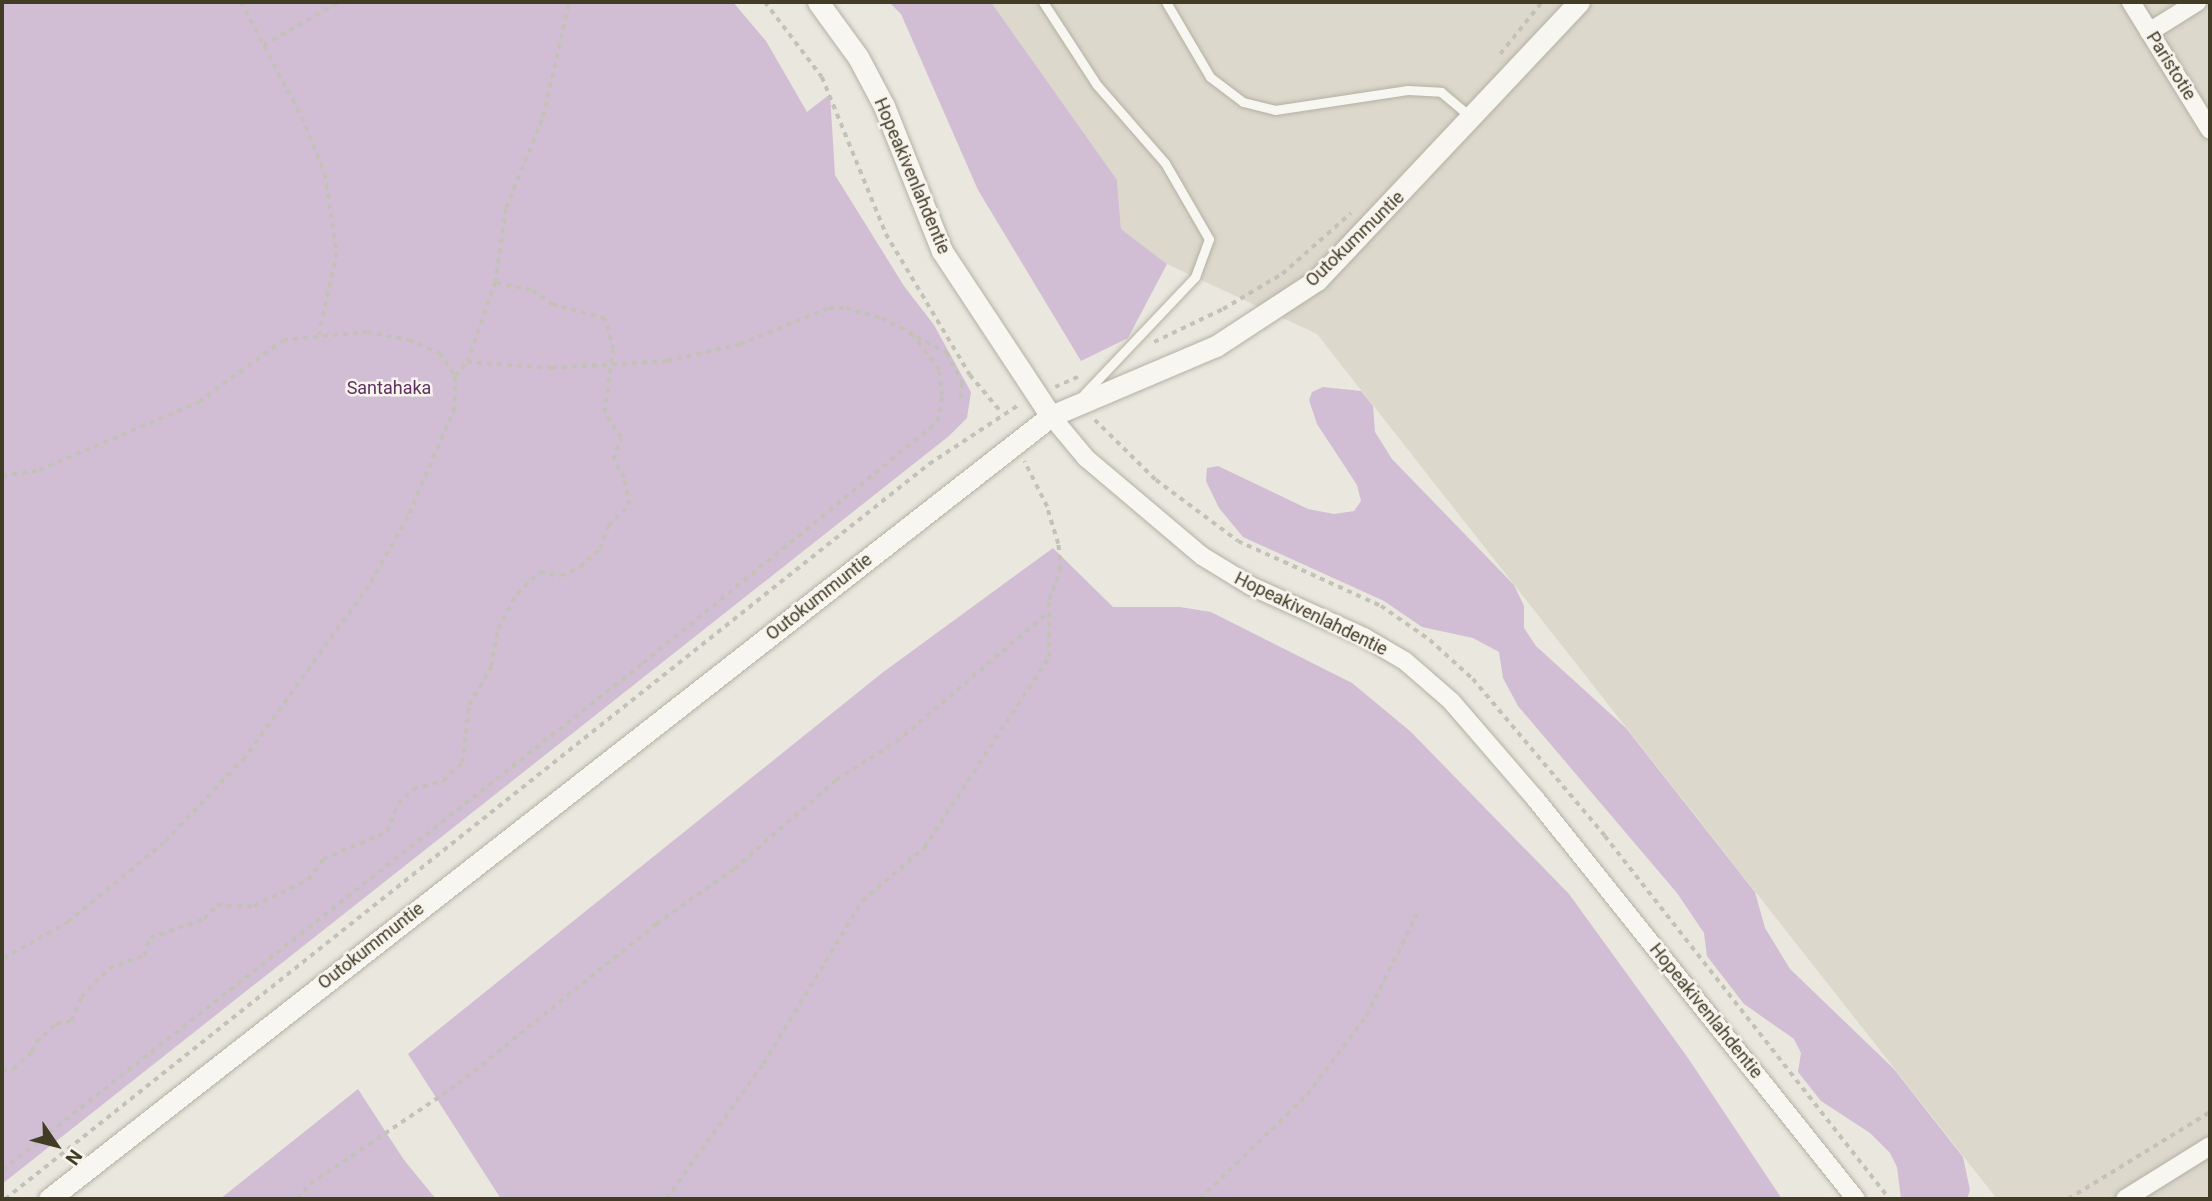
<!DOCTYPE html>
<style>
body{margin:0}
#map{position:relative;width:2212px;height:1201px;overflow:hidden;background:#e9e7de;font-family:Roboto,sans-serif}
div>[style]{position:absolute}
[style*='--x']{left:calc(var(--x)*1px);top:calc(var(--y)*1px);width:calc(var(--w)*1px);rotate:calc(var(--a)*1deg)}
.built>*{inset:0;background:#dcd8cc}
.green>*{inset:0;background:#d2bed4}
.path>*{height:3.5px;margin-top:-1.75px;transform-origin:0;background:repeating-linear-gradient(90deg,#c4c2b8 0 5px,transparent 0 10px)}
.roads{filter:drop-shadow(0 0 2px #b4b0a3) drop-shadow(0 0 2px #b4b0a3)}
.service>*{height:9px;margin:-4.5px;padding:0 4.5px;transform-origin:4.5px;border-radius:4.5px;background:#f7f6f1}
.minor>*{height:18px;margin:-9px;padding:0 9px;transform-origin:9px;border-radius:9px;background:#f7f6f1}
.tertiary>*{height:21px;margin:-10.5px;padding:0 10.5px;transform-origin:10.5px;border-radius:10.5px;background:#f7f6f1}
span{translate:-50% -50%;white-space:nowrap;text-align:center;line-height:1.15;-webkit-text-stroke:5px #f7f4ee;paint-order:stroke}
.street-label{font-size:18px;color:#423c26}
.park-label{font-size:18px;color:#5e325f}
.frame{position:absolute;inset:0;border:4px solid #423c26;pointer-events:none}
.north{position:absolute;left:21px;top:1110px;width:70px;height:70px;-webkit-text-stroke:5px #f7f4ee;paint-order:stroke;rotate:125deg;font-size:19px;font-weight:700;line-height:28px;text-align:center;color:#423c26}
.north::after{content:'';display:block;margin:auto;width:24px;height:32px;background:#423c26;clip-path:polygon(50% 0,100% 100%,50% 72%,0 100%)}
</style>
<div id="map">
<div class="built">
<i style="clip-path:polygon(991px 2px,2210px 2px,2210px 1199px,1997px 1199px,1317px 334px,1167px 264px,1121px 229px,1117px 180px)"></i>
</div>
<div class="green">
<i style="clip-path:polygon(2px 2px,733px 2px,766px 41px,807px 112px,830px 94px,835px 175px,904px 286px,934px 325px,971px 392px,967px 418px,949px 436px,2px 1184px)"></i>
<i style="clip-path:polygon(889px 2px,991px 2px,1117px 180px,1121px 229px,1167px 264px,1128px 338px,1081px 361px,978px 190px,901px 14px)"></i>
<i style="clip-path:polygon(1323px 387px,1361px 391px,1373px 406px,1375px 432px,1392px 459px,1514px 585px,1524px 606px,1524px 628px,1536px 646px,1626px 728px,1755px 892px,1765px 928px,1790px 969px,1894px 1069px,1963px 1157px,1970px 1190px,1967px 1199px,1901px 1199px,1897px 1167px,1890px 1153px,1870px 1133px,1821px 1101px,1798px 1072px,1801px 1053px,1794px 1039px,1744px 1004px,1707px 956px,1704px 933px,1677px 893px,1518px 706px,1503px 678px,1499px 652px,1473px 638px,1422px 627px,1384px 601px,1243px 537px,1219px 508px,1206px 481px,1207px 468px,1218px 466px,1308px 509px,1334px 514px,1354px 511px,1361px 501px,1357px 485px,1317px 424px,1309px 400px,1312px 392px)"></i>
<i style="clip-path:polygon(1053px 548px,1113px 607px,1180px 607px,1211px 612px,1352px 683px,1410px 731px,1569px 894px,1688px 1058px,1782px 1199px,501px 1199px,408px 1054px,882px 673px)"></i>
<i style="clip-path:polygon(358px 1089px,404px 1160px,436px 1199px,220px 1199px)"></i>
</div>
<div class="path">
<i style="--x:241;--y:2;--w:130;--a:62.1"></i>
<i style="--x:302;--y:117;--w:61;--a:68"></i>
<i style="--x:325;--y:174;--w:80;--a:81.4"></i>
<i style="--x:337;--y:253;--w:84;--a:102.4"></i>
<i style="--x:765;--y:2;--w:94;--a:52.8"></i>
<i style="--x:822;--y:77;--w:170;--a:67.8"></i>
<i style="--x:886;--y:234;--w:164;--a:59.2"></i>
<i style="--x:970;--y:375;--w:50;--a:49.9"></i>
<i style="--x:263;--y:45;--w:88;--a:-29.2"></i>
<i style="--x:1500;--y:54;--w:67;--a:-51.1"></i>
<i style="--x:1154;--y:342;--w:76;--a:-25.6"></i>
<i style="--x:1223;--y:309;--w:69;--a:-30.7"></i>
<i style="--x:1282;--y:274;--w:92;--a:-41.5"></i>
<i style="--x:467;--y:362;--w:84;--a:-70.5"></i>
<i style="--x:495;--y:283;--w:76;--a:-81.7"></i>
<i style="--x:506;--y:208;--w:98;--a:-67.9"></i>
<i style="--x:543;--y:117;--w:118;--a:-77.3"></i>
<i style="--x:455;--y:376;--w:18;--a:-49"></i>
<i style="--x:467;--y:362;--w:85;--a:4"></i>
<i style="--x:552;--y:368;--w:115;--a:-3.5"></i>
<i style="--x:667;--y:361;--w:75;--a:-13.1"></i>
<i style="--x:740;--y:344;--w:96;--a:-22"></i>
<i style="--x:829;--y:308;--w:17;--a:0"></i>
<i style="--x:846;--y:308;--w:37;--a:16"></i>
<i style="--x:882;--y:318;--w:74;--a:28.3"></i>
<i style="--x:947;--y:353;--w:34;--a:63"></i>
<i style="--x:962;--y:383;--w:19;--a:93"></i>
<i style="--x:1055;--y:387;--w:27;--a:-24"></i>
<i style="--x:1095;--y:420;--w:86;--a:44.5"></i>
<i style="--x:1156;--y:480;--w:102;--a:36.6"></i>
<i style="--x:1238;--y:541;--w:157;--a:24.4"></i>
<i style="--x:1381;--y:606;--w:60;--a:34.8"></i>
<i style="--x:1430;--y:640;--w:58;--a:42.2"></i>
<i style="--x:1473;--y:679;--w:205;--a:49.9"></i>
<i style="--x:1605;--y:836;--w:462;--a:51.9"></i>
<i style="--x:2;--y:476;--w:37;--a:-9"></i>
<i style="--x:39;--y:470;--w:174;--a:-23"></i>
<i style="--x:199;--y:402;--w:104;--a:-36.4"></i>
<i style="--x:283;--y:340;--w:84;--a:-5.4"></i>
<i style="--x:367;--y:332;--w:43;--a:10.8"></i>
<i style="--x:409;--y:340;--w:34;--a:23"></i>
<i style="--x:440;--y:353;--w:27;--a:57"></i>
<i style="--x:455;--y:376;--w:32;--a:90"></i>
<i style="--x:455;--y:408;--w:119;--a:113.3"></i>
<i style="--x:408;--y:517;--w:79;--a:119.5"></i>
<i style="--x:369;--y:586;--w:212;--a:125.8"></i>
<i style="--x:245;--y:758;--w:117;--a:133.6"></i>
<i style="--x:164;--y:843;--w:124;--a:140.3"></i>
<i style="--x:69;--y:922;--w:77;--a:150.4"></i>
<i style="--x:2;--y:1070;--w:11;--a:-5"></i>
<i style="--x:13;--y:1069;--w:25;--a:-42"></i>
<i style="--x:32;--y:1052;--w:11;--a:-68"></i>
<i style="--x:36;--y:1042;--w:27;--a:-42"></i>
<i style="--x:56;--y:1024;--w:15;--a:-11"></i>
<i style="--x:71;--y:1021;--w:26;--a:-67"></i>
<i style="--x:81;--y:997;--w:40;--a:-46"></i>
<i style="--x:109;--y:968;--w:37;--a:-19"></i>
<i style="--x:144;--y:956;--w:19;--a:-72"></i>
<i style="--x:150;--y:938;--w:57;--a:-19.4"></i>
<i style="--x:204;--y:919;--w:19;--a:-47"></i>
<i style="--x:217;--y:905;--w:37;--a:2"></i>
<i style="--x:254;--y:906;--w:60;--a:-25.7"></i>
<i style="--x:308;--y:880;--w:26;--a:-54"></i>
<i style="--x:323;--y:859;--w:69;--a:-22.9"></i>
<i style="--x:387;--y:832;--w:30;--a:-69"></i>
<i style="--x:398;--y:804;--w:21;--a:-45"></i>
<i style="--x:413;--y:789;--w:31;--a:-15"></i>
<i style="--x:443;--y:781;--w:26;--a:-43"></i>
<i style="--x:462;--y:763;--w:58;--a:-83.1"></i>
<i style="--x:469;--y:705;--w:44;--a:-59.9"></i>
<i style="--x:491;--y:667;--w:39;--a:-80"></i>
<i style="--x:498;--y:629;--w:40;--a:-62"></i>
<i style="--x:517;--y:594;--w:32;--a:-44"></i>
<i style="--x:540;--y:572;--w:21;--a:11"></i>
<i style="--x:561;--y:576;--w:21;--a:-25"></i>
<i style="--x:580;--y:567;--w:27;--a:-42"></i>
<i style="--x:600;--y:549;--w:24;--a:-71"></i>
<i style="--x:608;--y:526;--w:30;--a:-45"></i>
<i style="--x:629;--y:505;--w:27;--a:-100"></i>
<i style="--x:624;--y:478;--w:21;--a:-121"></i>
<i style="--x:613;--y:460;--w:23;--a:-70"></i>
<i style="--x:621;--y:438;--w:30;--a:-124"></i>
<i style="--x:604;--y:413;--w:64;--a:-81.9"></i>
<i style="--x:613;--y:350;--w:32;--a:-104"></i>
<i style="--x:605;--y:319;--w:54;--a:-164.9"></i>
<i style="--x:553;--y:305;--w:27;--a:-146"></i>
<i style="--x:531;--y:290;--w:37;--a:-169"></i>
<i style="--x:2;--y:1170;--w:817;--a:-38.34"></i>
<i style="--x:643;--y:663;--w:380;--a:-39.3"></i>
<i style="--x:937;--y:422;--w:26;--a:-79"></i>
<i style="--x:942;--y:396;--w:26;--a:-97"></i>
<i style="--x:939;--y:370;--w:48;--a:-127.3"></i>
<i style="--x:5;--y:1199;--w:1181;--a:-38.5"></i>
<i style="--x:929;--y:464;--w:109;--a:-33.4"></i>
<i style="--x:297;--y:1199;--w:20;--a:-49"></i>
<i style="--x:310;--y:1184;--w:179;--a:-34"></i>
<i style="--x:458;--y:1084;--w:255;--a:-38.9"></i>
<i style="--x:656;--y:924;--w:95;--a:-35.2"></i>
<i style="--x:734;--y:869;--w:135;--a:-41.1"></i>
<i style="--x:836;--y:780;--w:71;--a:-32.3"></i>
<i style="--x:896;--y:742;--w:201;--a:-40.4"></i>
<i style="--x:666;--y:1199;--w:166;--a:-54.3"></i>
<i style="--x:763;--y:1064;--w:191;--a:-58.7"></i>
<i style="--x:862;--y:901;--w:82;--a:-40.5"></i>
<i style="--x:924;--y:848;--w:228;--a:-56.8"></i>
<i style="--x:1049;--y:657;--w:57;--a:-90"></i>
<i style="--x:1049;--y:600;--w:32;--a:-70"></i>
<i style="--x:1060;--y:570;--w:26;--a:-94"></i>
<i style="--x:1058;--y:544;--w:39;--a:-107"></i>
<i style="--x:1047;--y:507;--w:51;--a:-116.6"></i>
<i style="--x:1200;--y:1199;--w:149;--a:-44.2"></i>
<i style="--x:1307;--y:1095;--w:99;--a:-53.2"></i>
<i style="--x:1366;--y:1016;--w:114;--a:-63.4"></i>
<i style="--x:2068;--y:1199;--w:167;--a:-31.5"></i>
</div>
<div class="roads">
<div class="service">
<i style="--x:1043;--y:2;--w:99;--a:57"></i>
<i style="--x:1097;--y:85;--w:103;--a:48.9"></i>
<i style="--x:1165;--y:163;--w:88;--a:59.9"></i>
<i style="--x:1209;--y:239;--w:40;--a:110.2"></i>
<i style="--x:1195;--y:277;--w:161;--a:133.5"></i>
<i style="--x:1166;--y:2;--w:87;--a:59.6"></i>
<i style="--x:1210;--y:77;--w:41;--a:37.1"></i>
<i style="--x:1243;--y:102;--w:33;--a:14"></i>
<i style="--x:1275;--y:110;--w:134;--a:-8.6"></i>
<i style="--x:1408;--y:90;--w:33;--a:3"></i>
<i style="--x:1441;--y:92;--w:40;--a:40"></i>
</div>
<div class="minor">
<i style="--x:2131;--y:2;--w:150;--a:58.3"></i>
<i style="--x:2149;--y:32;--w:57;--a:-32"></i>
<i style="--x:1051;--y:416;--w:55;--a:50.2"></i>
<i style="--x:1086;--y:458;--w:152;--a:40.2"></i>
<i style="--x:1202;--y:556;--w:57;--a:31.5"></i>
<i style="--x:1251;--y:586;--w:124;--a:24.3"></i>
<i style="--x:1364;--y:637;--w:48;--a:30.3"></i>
<i style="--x:1405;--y:661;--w:61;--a:41"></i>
<i style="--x:1451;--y:701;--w:127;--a:49.2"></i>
<i style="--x:1534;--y:797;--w:515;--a:51.31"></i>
<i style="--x:2125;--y:1199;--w:100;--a:-31.9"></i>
</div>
<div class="tertiary">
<i style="--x:818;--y:2;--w:68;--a:54"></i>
<i style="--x:858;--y:57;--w:55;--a:62"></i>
<i style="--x:884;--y:106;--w:156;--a:68.2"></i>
<i style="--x:942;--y:251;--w:198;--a:56.6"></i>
<i style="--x:49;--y:1199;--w:1272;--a:-38.01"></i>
<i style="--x:1051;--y:416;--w:179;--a:-23"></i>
<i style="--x:1216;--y:346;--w:121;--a:-33.2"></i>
<i style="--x:1317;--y:280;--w:382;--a:-46.7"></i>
</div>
</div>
<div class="street-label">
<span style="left:2171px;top:66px;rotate:58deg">Paristotie</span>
<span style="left:912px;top:176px;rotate:67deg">Hopeakivenlahdentie</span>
<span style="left:1355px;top:239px;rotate:-44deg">Outokummuntie</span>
<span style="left:819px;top:597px;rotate:-38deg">Outokummuntie</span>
<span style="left:1311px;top:614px;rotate:26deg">Hopeakivenlahdentie</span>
<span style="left:371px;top:946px;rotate:-38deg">Outokummuntie</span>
<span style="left:1706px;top:1011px;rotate:51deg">Hopeakivenlahdentie</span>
</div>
<div class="park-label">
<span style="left:389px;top:388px">Santahaka</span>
</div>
<div class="frame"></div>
<div class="north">N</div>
</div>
